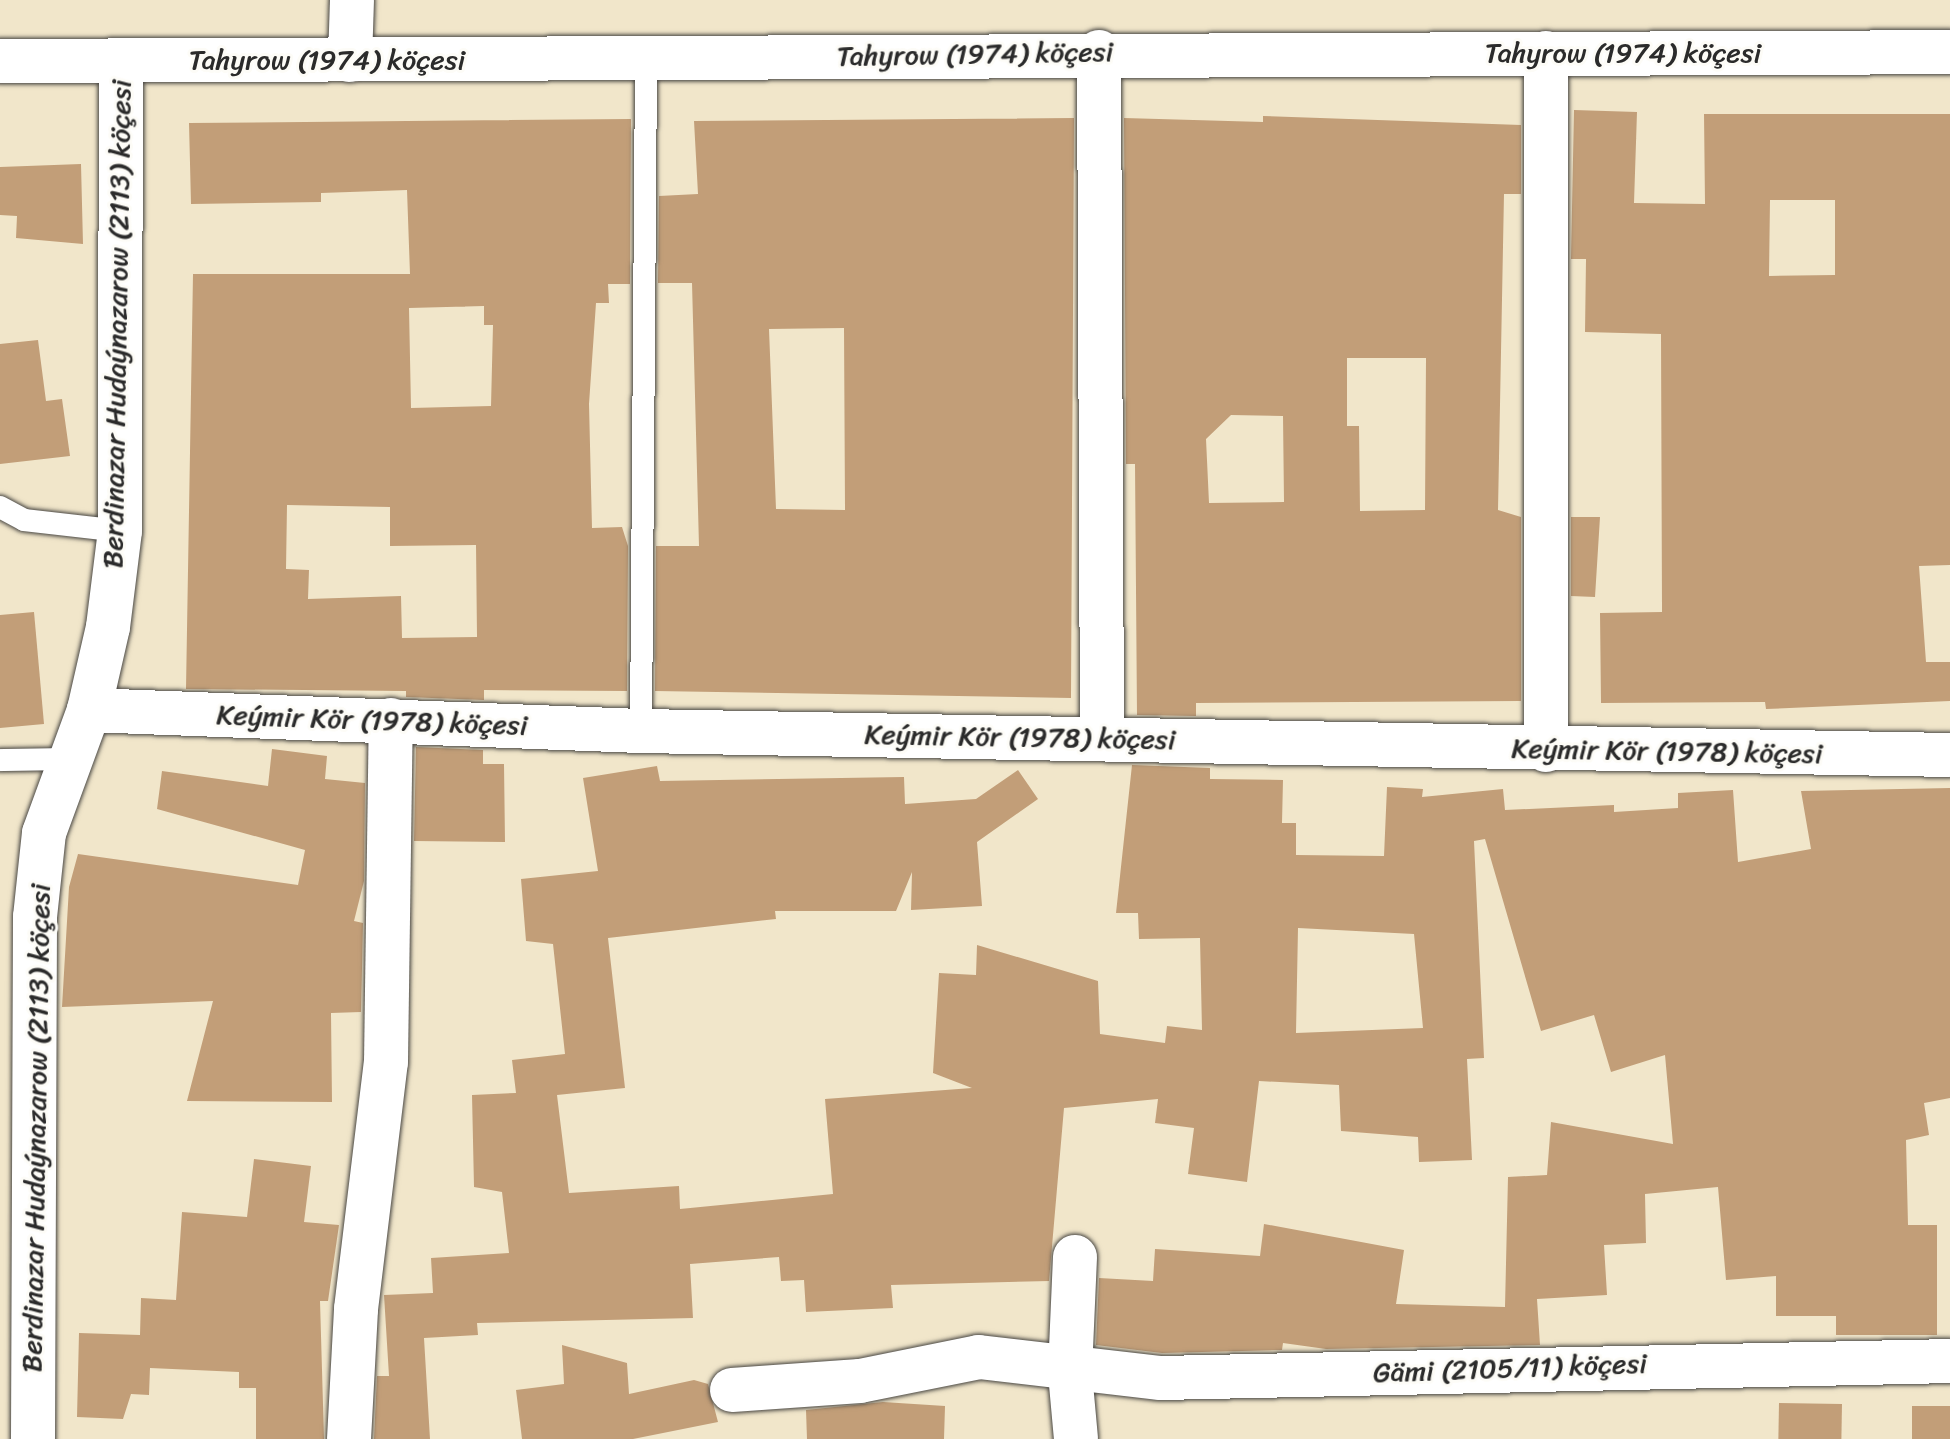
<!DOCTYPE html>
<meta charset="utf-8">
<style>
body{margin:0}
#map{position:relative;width:1950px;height:1439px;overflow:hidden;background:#f1e6ca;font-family:Sriracha,sans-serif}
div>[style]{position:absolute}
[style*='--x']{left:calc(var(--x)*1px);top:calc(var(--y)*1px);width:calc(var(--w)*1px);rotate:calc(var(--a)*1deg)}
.building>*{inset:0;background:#c29e78;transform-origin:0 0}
.roads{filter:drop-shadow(0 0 2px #494743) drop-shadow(0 0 2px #494743)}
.service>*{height:22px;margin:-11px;padding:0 11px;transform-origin:11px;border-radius:11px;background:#fff}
.minor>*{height:44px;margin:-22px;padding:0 22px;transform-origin:22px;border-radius:22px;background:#fff}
span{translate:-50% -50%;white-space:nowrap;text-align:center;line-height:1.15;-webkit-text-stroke:6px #fdfcf7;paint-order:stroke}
.street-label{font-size:28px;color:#2b2b2b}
</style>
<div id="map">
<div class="building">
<i style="clip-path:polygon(evenodd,1574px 110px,1637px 112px,1634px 203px,1705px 204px,1704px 114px,1950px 114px,1950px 565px,1919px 566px,1926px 662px,1950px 662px,1950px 701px,1766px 709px,1765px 702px,1601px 703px,1600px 613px,1662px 612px,1661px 334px,1585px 332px,1586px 259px,1571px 259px,1574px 110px,1770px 200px,1835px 200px,1835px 275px,1769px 276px,1770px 200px)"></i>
<i style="clip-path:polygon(evenodd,1263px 116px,1521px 125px,1521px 194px,1504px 194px,1498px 510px,1521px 517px,1521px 701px,1196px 703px,1196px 716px,1137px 715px,1135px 464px,1126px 464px,1124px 118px,1263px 122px,1263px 116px,1347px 358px,1426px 358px,1425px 510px,1360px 511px,1359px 426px,1347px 426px,1347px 358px,1263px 116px,1231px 415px,1283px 416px,1284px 502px,1209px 503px,1206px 439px,1231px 415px)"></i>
<i style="clip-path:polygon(evenodd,1074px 118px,1071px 698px,655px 691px,656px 546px,699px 546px,692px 283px,658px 283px,659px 196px,698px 194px,694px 121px,1074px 118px,844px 328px,845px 510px,776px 509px,769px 329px,844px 328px)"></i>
<i style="clip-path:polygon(evenodd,631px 119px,630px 284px,608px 284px,609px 303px,596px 303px,589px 404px,592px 528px,622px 527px,628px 546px,627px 691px,484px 690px,484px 700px,406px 697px,406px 691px,186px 689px,193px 274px,410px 274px,407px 190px,321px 193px,321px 202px,191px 204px,189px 123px,631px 119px,484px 306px,484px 325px,493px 325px,491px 406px,411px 408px,409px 308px,484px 306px,631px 119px,287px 505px,390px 507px,390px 546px,476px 545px,477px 637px,402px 638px,401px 596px,308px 599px,309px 570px,286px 569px,287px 505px)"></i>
<i style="clip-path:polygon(81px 164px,83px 244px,16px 238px,17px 216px,0 215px,0 167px)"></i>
<i style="clip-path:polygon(38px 340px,46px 401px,62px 399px,70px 456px,0 464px,0 344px)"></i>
<i style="clip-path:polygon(1571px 517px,1600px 517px,1595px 597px,1571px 596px)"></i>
<i style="clip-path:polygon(34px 612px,44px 724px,0 728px,0 615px)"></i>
<i style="clip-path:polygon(416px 747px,483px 750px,483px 764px,504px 764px,505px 842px,414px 841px)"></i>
<i style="clip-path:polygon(272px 749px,327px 756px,325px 779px,365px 783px,364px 881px,354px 921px,363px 923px,361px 1012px,331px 1013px,332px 1102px,187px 1101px,213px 1001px,62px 1007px,69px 887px,78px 854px,298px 885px,305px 850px,157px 809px,162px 771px,268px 786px)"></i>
<i style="clip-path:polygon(evenodd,1132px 765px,1210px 768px,1210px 779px,1283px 780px,1282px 823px,1296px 823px,1296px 855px,1384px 856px,1387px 787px,1423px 789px,1422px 797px,1503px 789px,1505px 810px,1614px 805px,1614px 812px,1678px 808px,1678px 793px,1733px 790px,1738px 862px,1811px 849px,1801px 791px,1950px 788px,1950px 1098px,1924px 1103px,1929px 1135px,1906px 1140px,1908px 1225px,1937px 1225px,1937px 1335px,1836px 1335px,1836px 1316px,1776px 1316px,1776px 1276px,1726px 1280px,1718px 1187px,1645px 1194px,1646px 1243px,1604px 1245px,1607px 1295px,1537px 1299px,1540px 1345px,1326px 1349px,1283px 1343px,1282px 1350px,1162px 1353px,1096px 1345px,1099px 1278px,1153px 1281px,1155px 1249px,1260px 1256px,1264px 1224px,1404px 1250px,1396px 1304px,1505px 1307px,1508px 1177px,1547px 1175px,1551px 1122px,1673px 1144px,1665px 1055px,1611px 1072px,1594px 1015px,1541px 1031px,1485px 839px,1474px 841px,1484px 1058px,1467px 1059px,1472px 1160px,1419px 1162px,1418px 1137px,1341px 1131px,1339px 1085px,1259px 1081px,1247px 1182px,1188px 1174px,1194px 1128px,1155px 1123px,1158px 1099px,1064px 1108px,1049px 1281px,891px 1285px,893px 1308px,806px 1312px,804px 1280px,781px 1281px,779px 1257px,690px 1264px,693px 1318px,477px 1323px,478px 1335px,424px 1338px,430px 1439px,374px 1439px,377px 1376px,389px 1376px,384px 1295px,433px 1293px,431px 1258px,509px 1253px,502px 1192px,474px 1187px,472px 1095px,516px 1093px,512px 1060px,565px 1054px,553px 944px,526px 941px,521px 879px,598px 871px,583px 778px,657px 766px,660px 781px,904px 777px,905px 804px,976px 799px,1018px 770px,1038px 799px,977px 842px,982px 906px,911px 910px,912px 872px,896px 911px,775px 911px,776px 919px,608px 938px,625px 1088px,557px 1095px,569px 1193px,679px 1186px,680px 1209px,833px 1194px,825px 1099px,972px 1088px,933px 1073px,939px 973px,976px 975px,977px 945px,1098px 981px,1100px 1034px,1165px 1043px,1167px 1026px,1202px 1030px,1200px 938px,1139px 939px,1138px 913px,1116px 913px,1132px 765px,1298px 928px,1414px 934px,1423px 1028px,1296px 1033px,1298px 928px)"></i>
<i style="clip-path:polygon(254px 1159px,311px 1166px,304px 1222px,339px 1225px,328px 1301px,320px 1301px,324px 1439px,256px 1439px,256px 1388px,239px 1388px,239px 1372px,150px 1368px,149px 1395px,131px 1394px,123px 1419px,77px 1417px,79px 1333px,140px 1335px,141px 1298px,176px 1300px,182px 1212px,247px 1217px)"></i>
<i style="clip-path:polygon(562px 1345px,627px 1363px,629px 1394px,694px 1380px,708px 1384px,718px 1422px,633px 1439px,522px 1439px,516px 1390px,564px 1384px)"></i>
<i style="clip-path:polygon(883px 1402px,945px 1406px,944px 1439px,807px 1439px,806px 1410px)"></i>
<i style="left:1779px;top:1403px;width:63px;height:36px;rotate:1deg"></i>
<i style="left:1912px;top:1406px;width:38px;height:33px"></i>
</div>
<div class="roads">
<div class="service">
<i style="--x:0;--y:507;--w:27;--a:28"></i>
<i style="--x:24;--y:520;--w:97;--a:6.5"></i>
<i style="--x:641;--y:731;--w:673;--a:-89.57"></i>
<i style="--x:0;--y:760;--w:72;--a:-0.8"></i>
</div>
<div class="minor">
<i style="--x:1099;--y:52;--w:685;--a:89.75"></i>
<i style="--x:350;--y:60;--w:60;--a:-88.1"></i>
<i style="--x:0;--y:61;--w:1950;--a:-0.26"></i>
<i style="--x:89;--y:710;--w:552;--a:2.18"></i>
<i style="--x:641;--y:731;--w:1309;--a:1.05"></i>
<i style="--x:1546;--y:750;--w:697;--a:-90"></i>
<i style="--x:1075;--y:1257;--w:116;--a:92.5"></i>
<i style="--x:1070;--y:1373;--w:66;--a:84.8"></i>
<i style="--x:732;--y:1390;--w:128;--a:-4"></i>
<i style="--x:860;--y:1381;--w:121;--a:-11.4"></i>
<i style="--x:979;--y:1357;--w:183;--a:6.6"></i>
<i style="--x:1161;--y:1378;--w:789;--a:-1.23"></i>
<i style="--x:33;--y:1439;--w:522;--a:-89.78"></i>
<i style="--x:35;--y:917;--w:84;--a:-83.9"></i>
<i style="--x:44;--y:833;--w:131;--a:-69.9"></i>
<i style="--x:89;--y:710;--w:85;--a:-77.1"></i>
<i style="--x:108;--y:627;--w:97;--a:-82.9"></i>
<i style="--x:120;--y:531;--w:470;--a:-89.9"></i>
<i style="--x:349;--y:1439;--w:130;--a:-86.9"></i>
<i style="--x:356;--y:1309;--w:249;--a:-83.1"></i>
<i style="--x:386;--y:1062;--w:342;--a:-89.2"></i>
</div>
</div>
<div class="street-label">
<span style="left:1623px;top:53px">Tahyrow (1974) köçesi</span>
<span style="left:975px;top:54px;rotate:-1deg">Tahyrow (1974) köçesi</span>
<span style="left:327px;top:60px">Tahyrow (1974) köçesi</span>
<span style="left:117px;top:324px;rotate:-89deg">Berdinazar Hudaýnazarow (2113) köçesi</span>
<span style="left:372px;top:720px;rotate:2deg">Keýmir Kör (1978) köçesi</span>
<span style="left:1020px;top:737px;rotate:1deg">Keýmir Kör (1978) köçesi</span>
<span style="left:1667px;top:751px;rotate:1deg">Keýmir Kör (1978) köçesi</span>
<span style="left:36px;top:1128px;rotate:-89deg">Berdinazar Hudaýnazarow (2113) köçesi</span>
<span style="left:1510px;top:1368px;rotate:-2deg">Gämi (2105/11) köçesi</span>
</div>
</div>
